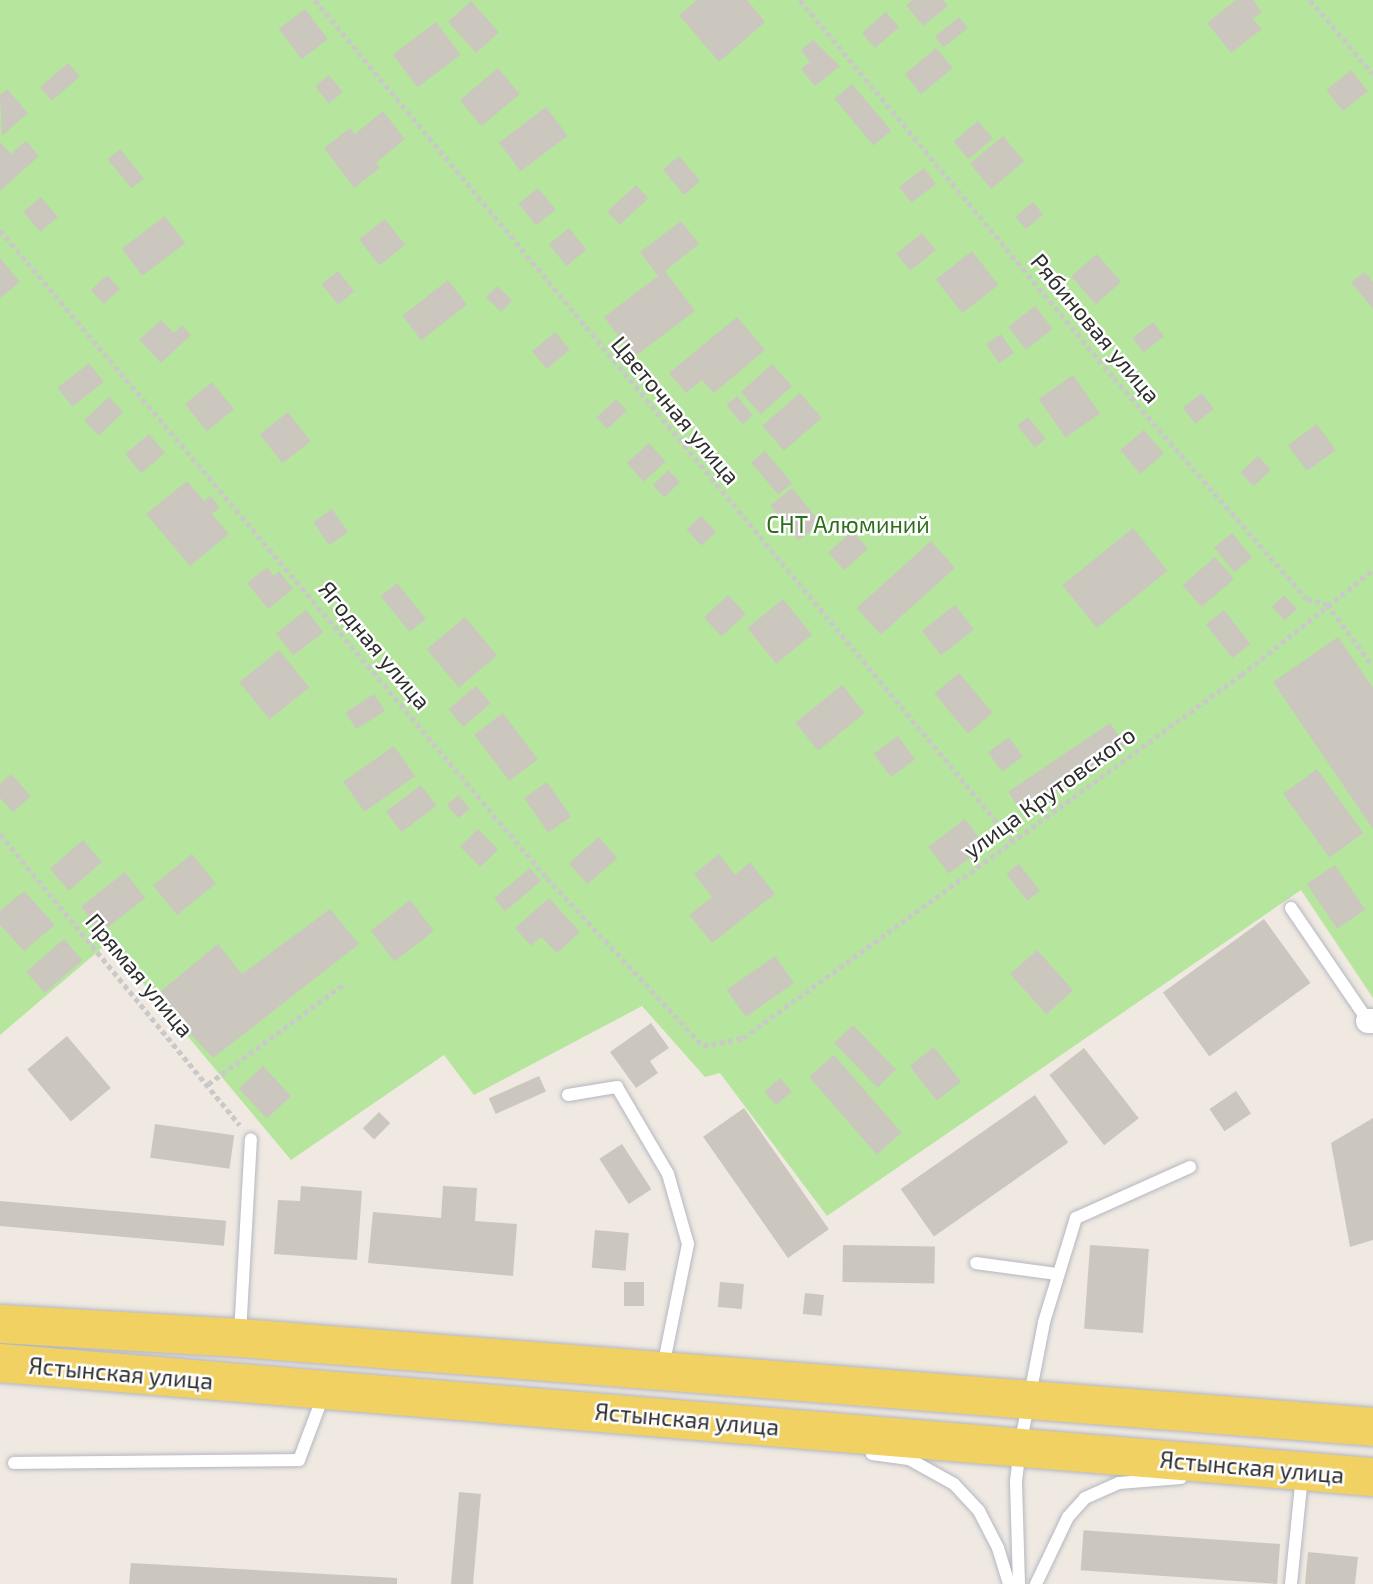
<!DOCTYPE html>
<meta charset="utf-8">
<style>
body{margin:0}
#map{position:relative;width:1373px;height:1584px;overflow:hidden;background:#efe9e1;font-family:"Exo 2",sans-serif}
div>[style]{position:absolute}
[style*='--x']{left:calc(var(--x)*1px);top:calc(var(--y)*1px);width:calc(var(--w)*1px);rotate:calc(var(--a)*1deg)}
.green>*{inset:0;background:#b6e59e}
.building>*{inset:0;background:#cbc7bf;transform-origin:0 0}
.path>*{height:4.5px;margin-top:-2.25px;transform-origin:0;background:repeating-linear-gradient(90deg,#c9c9c9 0 5px,transparent 0 8.5px)}
.roads{filter:drop-shadow(0 0 2px #b4b7c1) drop-shadow(0 0 2px #b4b7c1)}
.lane>*{height:12px;margin:-6px;padding:0 6px;transform-origin:6px;border-radius:6px;background:#fff}
.street>*{height:24px;margin:-12px;padding:0 12px;transform-origin:12px;border-radius:12px;background:#fff}
.primary>*{height:38px;margin:-19px;padding:0 19px;transform-origin:19px;border-radius:19px;background:#f2d163}
span{translate:-50% -50%;white-space:nowrap;text-align:center;line-height:1.15;-webkit-text-stroke:5px #fff;paint-order:stroke}
.street-label{font-size:23px;color:#2e2e2e}
.park-label{font-size:23px;color:#2c6e1b}
</style>
<div id="map">
<div class="green">
<i style="clip-path:polygon(0 0,1373px 0,1373px 998px,1301px 890px,827px 1216px,720px 1073px,705px 1077px,642px 1006px,474px 1095px,444px 1055px,291px 1160px,109px 942px,0 1035px)"></i>
</div>
<div class="building">
<i style="clip-path:polygon(697px 0,747px 0,765px 22px,719px 62px,679px 15px)"></i>
<i style="clip-path:polygon(913px 0,943px 0,948px 6px,923px 26px,906px 5px)"></i>
<i style="clip-path:polygon(1236px 0,1253px 0,1262px 12px,1253px 19px,1262px 29px,1231px 53px,1207px 23px)"></i>
<i style="left:471px;top:1px;width:42px;height:31px;rotate:48deg"></i>
<i style="left:305px;top:9px;width:38px;height:33px;rotate:53deg"></i>
<i style="left:886px;top:12px;width:20px;height:32px;rotate:49deg"></i>
<i style="left:959px;top:17px;width:14px;height:31px;rotate:51deg"></i>
<i style="left:436px;top:22px;width:41px;height:54px;rotate:53deg"></i>
<i style="clip-path:polygon(813px 40px,840px 66px,815px 86px,801px 69px,810px 62px,801px 50px)"></i>
<i style="left:936px;top:48px;width:26px;height:41px;rotate:50deg"></i>
<i style="left:68px;top:63px;width:18px;height:37px;rotate:49deg"></i>
<i style="left:498px;top:68px;width:34px;height:50px;rotate:50deg"></i>
<i style="left:1351px;top:70px;width:27px;height:32px;rotate:51deg"></i>
<i style="left:329px;top:75px;width:22px;height:18px;rotate:51deg"></i>
<i style="left:852px;top:84px;width:61px;height:23px;rotate:50deg"></i>
<i style="clip-path:polygon(7px 89px,28px 113px,2px 136px,0 95px)"></i>
<i style="left:546px;top:107px;width:36px;height:59px;rotate:53deg"></i>
<i style="clip-path:polygon(383px 111px,405px 139px,376px 163px,380px 168px,354px 188px,324px 148px,350px 128px,355px 134px)"></i>
<i style="left:978px;top:121px;width:23px;height:32px;rotate:50deg"></i>
<i style="left:1003px;top:136px;width:33px;height:43px;rotate:50deg"></i>
<i style="clip-path:polygon(26px 141px,39px 156px,0 191px,0 142px,11px 154px)"></i>
<i style="left:120px;top:149px;width:38px;height:16px;rotate:51deg"></i>
<i style="left:679px;top:156px;width:33px;height:21px;rotate:50deg"></i>
<i style="left:924px;top:168px;width:20px;height:31px;rotate:53deg"></i>
<i style="left:636px;top:185px;width:18px;height:39px;rotate:47deg"></i>
<i style="left:538px;top:188px;width:28px;height:25px;rotate:51deg"></i>
<i style="left:41px;top:197px;width:26px;height:23px;rotate:50deg"></i>
<i style="left:1033px;top:202px;width:16px;height:23px;rotate:50deg"></i>
<i style="left:165px;top:216px;width:34px;height:54px;rotate:53deg"></i>
<i style="left:385px;top:219px;width:33px;height:33px;rotate:52deg"></i>
<i style="clip-path:polygon(681px 221px,699px 244px,665px 271px,695px 311px,634px 357px,604px 317px,658px 276px,640px 252px)"></i>
<i style="left:569px;top:228px;width:28px;height:26px;rotate:51deg"></i>
<i style="left:922px;top:233px;width:22px;height:33px;rotate:51deg"></i>
<i style="left:972px;top:251px;width:43px;height:46px;rotate:52deg"></i>
<i style="left:1097px;top:254px;width:37px;height:34px;rotate:49deg"></i>
<i style="clip-path:polygon(0 258px,20px 282px,0 298px)"></i>
<i style="left:338px;top:271px;width:26px;height:21px;rotate:51deg"></i>
<i style="clip-path:polygon(1365px 272px,1373px 282px,1373px 309px,1351px 282px)"></i>
<i style="left:107px;top:275px;width:19px;height:22px;rotate:47deg"></i>
<i style="left:448px;top:280px;width:31px;height:58px;rotate:52deg"></i>
<i style="left:497px;top:286px;width:21px;height:16px;rotate:43deg"></i>
<i style="left:1035px;top:306px;width:29px;height:34px;rotate:52deg"></i>
<i style="clip-path:polygon(737px 317px,765px 350px,714px 393px,702px 380px,686px 393px,669px 373px)"></i>
<i style="clip-path:polygon(161px 320px,174px 333px,182px 325px,191px 335px,161px 363px,139px 340px)"></i>
<i style="left:1153px;top:322px;width:18px;height:26px;rotate:52deg"></i>
<i style="left:555px;top:332px;width:23px;height:30px;rotate:50deg"></i>
<i style="left:1001px;top:334px;width:23px;height:18px;rotate:56deg"></i>
<i style="left:89px;top:363px;width:24px;height:40px;rotate:52deg"></i>
<i style="left:772px;top:364px;width:30px;height:42px;rotate:48deg"></i>
<i style="left:1073px;top:375px;width:47px;height:42px;rotate:55deg"></i>
<i style="left:212px;top:382px;width:35px;height:35px;rotate:51deg"></i>
<i style="left:800px;top:393px;width:33px;height:50px;rotate:49deg"></i>
<i style="left:1202px;top:393px;width:20px;height:24px;rotate:53deg"></i>
<i style="left:737px;top:396px;width:25px;height:14px;rotate:50deg"></i>
<i style="left:109px;top:397px;width:21px;height:34px;rotate:47deg"></i>
<i style="left:616px;top:399px;width:16px;height:27px;rotate:47deg"></i>
<i style="left:288px;top:412px;width:37px;height:36px;rotate:52deg"></i>
<i style="left:1028px;top:417px;width:28px;height:14px;rotate:51deg"></i>
<i style="left:1317px;top:424px;width:32px;height:36px;rotate:54deg"></i>
<i style="left:1144px;top:430px;width:31px;height:31px;rotate:50deg"></i>
<i style="left:149px;top:434px;width:25px;height:31px;rotate:50deg"></i>
<i style="left:649px;top:443px;width:25px;height:30px;rotate:48deg"></i>
<i style="left:765px;top:451px;width:42px;height:18px;rotate:50deg"></i>
<i style="left:1258px;top:456px;width:19px;height:24px;rotate:47deg"></i>
<i style="left:668px;top:470px;width:17px;height:22px;rotate:45deg"></i>
<i style="clip-path:polygon(187px 481px,204px 501px,210px 496px,220px 507px,212px 514px,229px 534px,190px 566px,146px 514px)"></i>
<i style="left:792px;top:488px;width:45px;height:28px;rotate:51deg"></i>
<i style="left:332px;top:509px;width:28px;height:23px;rotate:55deg"></i>
<i style="left:701px;top:516px;width:22px;height:20px;rotate:47deg"></i>
<i style="left:1133px;top:528px;width:55px;height:91px;rotate:51deg"></i>
<i style="left:852px;top:531px;width:24px;height:32px;rotate:48deg"></i>
<i style="left:1232px;top:533px;width:32px;height:23px;rotate:51deg"></i>
<i style="left:931px;top:541px;width:36px;height:100px;rotate:48deg"></i>
<i style="left:1215px;top:557px;width:29px;height:43px;rotate:49deg"></i>
<i style="clip-path:polygon(267px 567px,274px 576px,279px 571px,293px 589px,268px 609px,247px 583px)"></i>
<i style="left:397px;top:583px;width:46px;height:21px;rotate:51deg"></i>
<i style="left:728px;top:595px;width:26px;height:33px;rotate:47deg"></i>
<i style="left:1284px;top:595px;width:19px;height:17px;rotate:47deg"></i>
<i style="left:783px;top:599px;width:46px;height:46px;rotate:51deg"></i>
<i style="left:955px;top:605px;width:31px;height:42px;rotate:52deg"></i>
<i style="left:306px;top:610px;width:28px;height:38px;rotate:52deg"></i>
<i style="left:1224px;top:610px;width:43px;height:23px;rotate:52deg"></i>
<i style="left:465px;top:617px;width:50px;height:50px;rotate:50deg"></i>
<i style="clip-path:polygon(1338px 637px,1373px 688px,1373px 829px,1273px 682px)"></i>
<i style="left:279px;top:650px;width:48px;height:51px;rotate:51deg"></i>
<i style="left:959px;top:673px;width:52px;height:32px;rotate:50deg"></i>
<i style="left:842px;top:685px;width:36px;height:60px;rotate:51deg"></i>
<i style="left:476px;top:686px;width:23px;height:36px;rotate:50deg"></i>
<i style="left:374px;top:694px;width:20px;height:34px;rotate:57deg"></i>
<i style="left:503px;top:713px;width:58px;height:36px;rotate:53deg"></i>
<i style="left:1110px;top:723px;width:27px;height:123px;rotate:56deg"></i>
<i style="left:898px;top:736px;width:29px;height:30px;rotate:54deg"></i>
<i style="left:1009px;top:737px;width:24px;height:26px;rotate:54deg"></i>
<i style="left:394px;top:746px;width:37px;height:62px;rotate:55deg"></i>
<i style="left:1317px;top:769px;width:79px;height:42px;rotate:54deg"></i>
<i style="clip-path:polygon(11px 774px,31px 796px,13px 812px,0 798px,0 784px)"></i>
<i style="left:547px;top:782px;width:42px;height:28px;rotate:55deg"></i>
<i style="left:421px;top:785px;width:26px;height:44px;rotate:53deg"></i>
<i style="left:458px;top:795px;width:18px;height:15px;rotate:49deg"></i>
<i style="left:965px;top:819px;width:34px;height:46px;rotate:53deg"></i>
<i style="left:478px;top:829px;width:29px;height:25px;rotate:46deg"></i>
<i style="left:599px;top:837px;width:28px;height:40px;rotate:49deg"></i>
<i style="left:83px;top:840px;width:29px;height:44px;rotate:49deg"></i>
<i style="left:192px;top:854px;width:38px;height:50px;rotate:51deg"></i>
<i style="clip-path:polygon(719px 854px,735px 875px,750px 862px,775px 894px,712px 943px,689px 915px,712px 897px,694px 874px)"></i>
<i style="left:1019px;top:864px;width:34px;height:16px;rotate:52deg"></i>
<i style="left:1335px;top:865px;width:54px;height:34px;rotate:56deg"></i>
<i style="left:530px;top:868px;width:17px;height:47px;rotate:50deg"></i>
<i style="left:125px;top:872px;width:33px;height:56px;rotate:52deg"></i>
<i style="clip-path:polygon(24px 891px,55px 925px,24px 951px,0 925px,0 911px)"></i>
<i style="clip-path:polygon(549px 898px,580px 932px,557px 953px,541px 937px,531px 946px,515px 928px)"></i>
<i style="left:410px;top:900px;width:39px;height:50px;rotate:52deg"></i>
<i style="clip-path:polygon(330px 909px,359px 944px,213px 1058px,155px 996px,218px 944px,242px 974px)"></i>
<i style="left:1264px;top:919px;width:79px;height:125px;rotate:54deg"></i>
<i style="left:64px;top:939px;width:28px;height:50px;rotate:49deg"></i>
<i style="left:1037px;top:950px;width:54px;height:36px;rotate:48deg"></i>
<i style="left:775px;top:956px;width:33px;height:59px;rotate:55deg"></i>
<i style="clip-path:polygon(651px 1023px,669px 1048px,650px 1061px,658px 1073px,636px 1088px,610px 1052px)"></i>
<i style="left:853px;top:1025px;width:62px;height:26px;rotate:46deg"></i>
<i style="left:67px;top:1036px;width:68px;height:52px;rotate:50deg"></i>
<i style="left:934px;top:1047px;width:44px;height:31px;rotate:52deg"></i>
<i style="left:1084px;top:1048px;width:89px;height:44px;rotate:52deg"></i>
<i style="left:834px;top:1055px;width:103px;height:33px;rotate:49deg"></i>
<i style="left:263px;top:1066px;width:41px;height:33px;rotate:47deg"></i>
<i style="left:539px;top:1076px;width:17px;height:55px;rotate:66deg"></i>
<i style="left:780px;top:1078px;width:18px;height:21px;rotate:49deg"></i>
<i style="left:1236px;top:1091px;width:27px;height:32px;rotate:56deg"></i>
<i style="left:1035px;top:1095px;width:58px;height:164px;rotate:55deg"></i>
<i style="left:744px;top:1108px;width:148px;height:50px;rotate:55deg"></i>
<i style="left:379px;top:1112px;width:16px;height:23px;rotate:45deg"></i>
<i style="clip-path:polygon(1373px 1118px,1373px 1240px,1350px 1247px,1331px 1143px)"></i>
<i style="left:155px;top:1124px;width:80px;height:34px;rotate:8deg"></i>
<i style="left:622px;top:1144px;width:54px;height:27px;rotate:57deg"></i>
<i style="clip-path:polygon(301px 1186px,362px 1191px,357px 1260px,274px 1254px,278px 1200px,300px 1201px)"></i>
<i style="clip-path:polygon(443px 1186px,477px 1188px,475px 1221px,517px 1224px,513px 1276px,368px 1263px,373px 1212px,441px 1218px)"></i>
<i style="left:0;top:1201px;width:227px;height:25px;rotate:5deg"></i>
<i style="left:595px;top:1230px;width:34px;height:38px;rotate:5deg"></i>
<i style="left:843px;top:1245px;width:92px;height:37px;rotate:1deg"></i>
<i style="left:1090px;top:1245px;width:59px;height:84px;rotate:4deg"></i>
<i style="left:624px;top:1282px;width:20px;height:24px"></i>
<i style="left:720px;top:1282px;width:24px;height:25px;rotate:5deg"></i>
<i style="left:805px;top:1293px;width:19px;height:21px;rotate:6deg"></i>
<i style="left:459px;top:1492px;width:22px;height:92px;rotate:5deg"></i>
<i style="left:1280px;top:1544px;width:40px;height:197px;rotate:94deg"></i>
<i style="clip-path:polygon(1308px 1552px,1358px 1557px,1355px 1584px,1305px 1584px)"></i>
<i style="clip-path:polygon(131px 1563px,397px 1578px,397px 1584px,129px 1584px)"></i>
</div>
<div class="path">
<i style="--x:315;--y:0;--w:1092;--a:50.32"></i>
<i style="--x:800;--y:0;--w:491;--a:50.3"></i>
<i style="--x:1114;--y:378;--w:293;--a:48.9"></i>
<i style="--x:1307;--y:599;--w:21;--a:14"></i>
<i style="--x:1327;--y:604;--w:77;--a:53.4"></i>
<i style="--x:1310;--y:0;--w:97;--a:49.6"></i>
<i style="--x:0;--y:230;--w:848;--a:49.83"></i>
<i style="--x:547;--y:878;--w:229;--a:47.1"></i>
<i style="--x:703;--y:1046;--w:41;--a:-11.3"></i>
<i style="--x:743;--y:1038;--w:616;--a:-36.09"></i>
<i style="--x:1241;--y:675;--w:169;--a:-38.5"></i>
<i style="--x:0;--y:834;--w:377;--a:50.5"></i>
<i style="--x:208;--y:1084;--w:167;--a:-36.3"></i>
</div>
<div class="roads">
<div class="lane">
<i style="--x:1291;--y:908;--w:137;--a:55.7"></i>
<i style="--x:568;--y:1095;--w:50;--a:-9.3"></i>
<i style="--x:617;--y:1087;--w:101;--a:59.6"></i>
<i style="--x:668;--y:1174;--w:73;--a:74.1"></i>
<i style="--x:688;--y:1244;--w:126;--a:101.5"></i>
<i style="--x:976;--y:1263;--w:81;--a:7.8"></i>
<i style="--x:240;--y:1334;--w:195;--a:-86.8"></i>
<i style="--x:872;--y:1454;--w:37;--a:8"></i>
<i style="--x:909;--y:1459;--w:51;--a:29.1"></i>
<i style="--x:954;--y:1484;--w:37;--a:47"></i>
<i style="--x:979;--y:1511;--w:42;--a:62.8"></i>
<i style="--x:998;--y:1548;--w:38;--a:73"></i>
<i style="--x:14;--y:1463;--w:285;--a:-0.6"></i>
<i style="--x:299;--y:1460;--w:71;--a:-69.3"></i>
<i style="--x:1019;--y:1584;--w:103;--a:-91.7"></i>
<i style="--x:1016;--y:1481;--w:35;--a:-83"></i>
<i style="--x:1020;--y:1446;--w:126;--a:-79"></i>
<i style="--x:1044;--y:1322;--w:109;--a:-72.9"></i>
<i style="--x:1076;--y:1218;--w:125;--a:-24.1"></i>
<i style="--x:1036;--y:1584;--w:74;--a:-64.5"></i>
<i style="--x:1068;--y:1517;--w:25;--a:-48"></i>
<i style="--x:1085;--y:1498;--w:37;--a:-24"></i>
<i style="--x:1119;--y:1483;--w:62;--a:-4.6"></i>
<i style="--x:1291;--y:1584;--w:109;--a:-84.2"></i>
</div>
<div class="street">
<i style="--x:1368;--y:1021;--w:5;--a:0"></i>
</div>
<div class="primary">
<i style="--x:0;--y:1324;--w:240;--a:3.3"></i>
<i style="--x:240;--y:1338;--w:1136;--a:4.49"></i>
<i style="--x:0;--y:1363;--w:1378;--a:4.75"></i>
</div>
</div>
<div class="street-label">
<span style="left:1096px;top:328px;rotate:50deg">Рябиновая улица</span>
<span style="left:676px;top:410px;rotate:50deg">Цветочная улица</span>
<span style="left:375px;top:645px;rotate:50deg">Ягодная улица</span>
<span style="left:1049px;top:792px;rotate:-36deg">улица Крутовского</span>
<span style="left:140px;top:975px;rotate:50deg">Прямая улица</span>
<span style="left:121px;top:1373px;rotate:5deg">Ястынская улица</span>
<span style="left:687px;top:1419px;rotate:5deg">Ястынская улица</span>
<span style="left:1252px;top:1467px;rotate:5deg">Ястынская улица</span>
</div>
<div class="park-label">
<span style="left:848px;top:524px">СНТ Алюминий</span>
</div>
</div>
